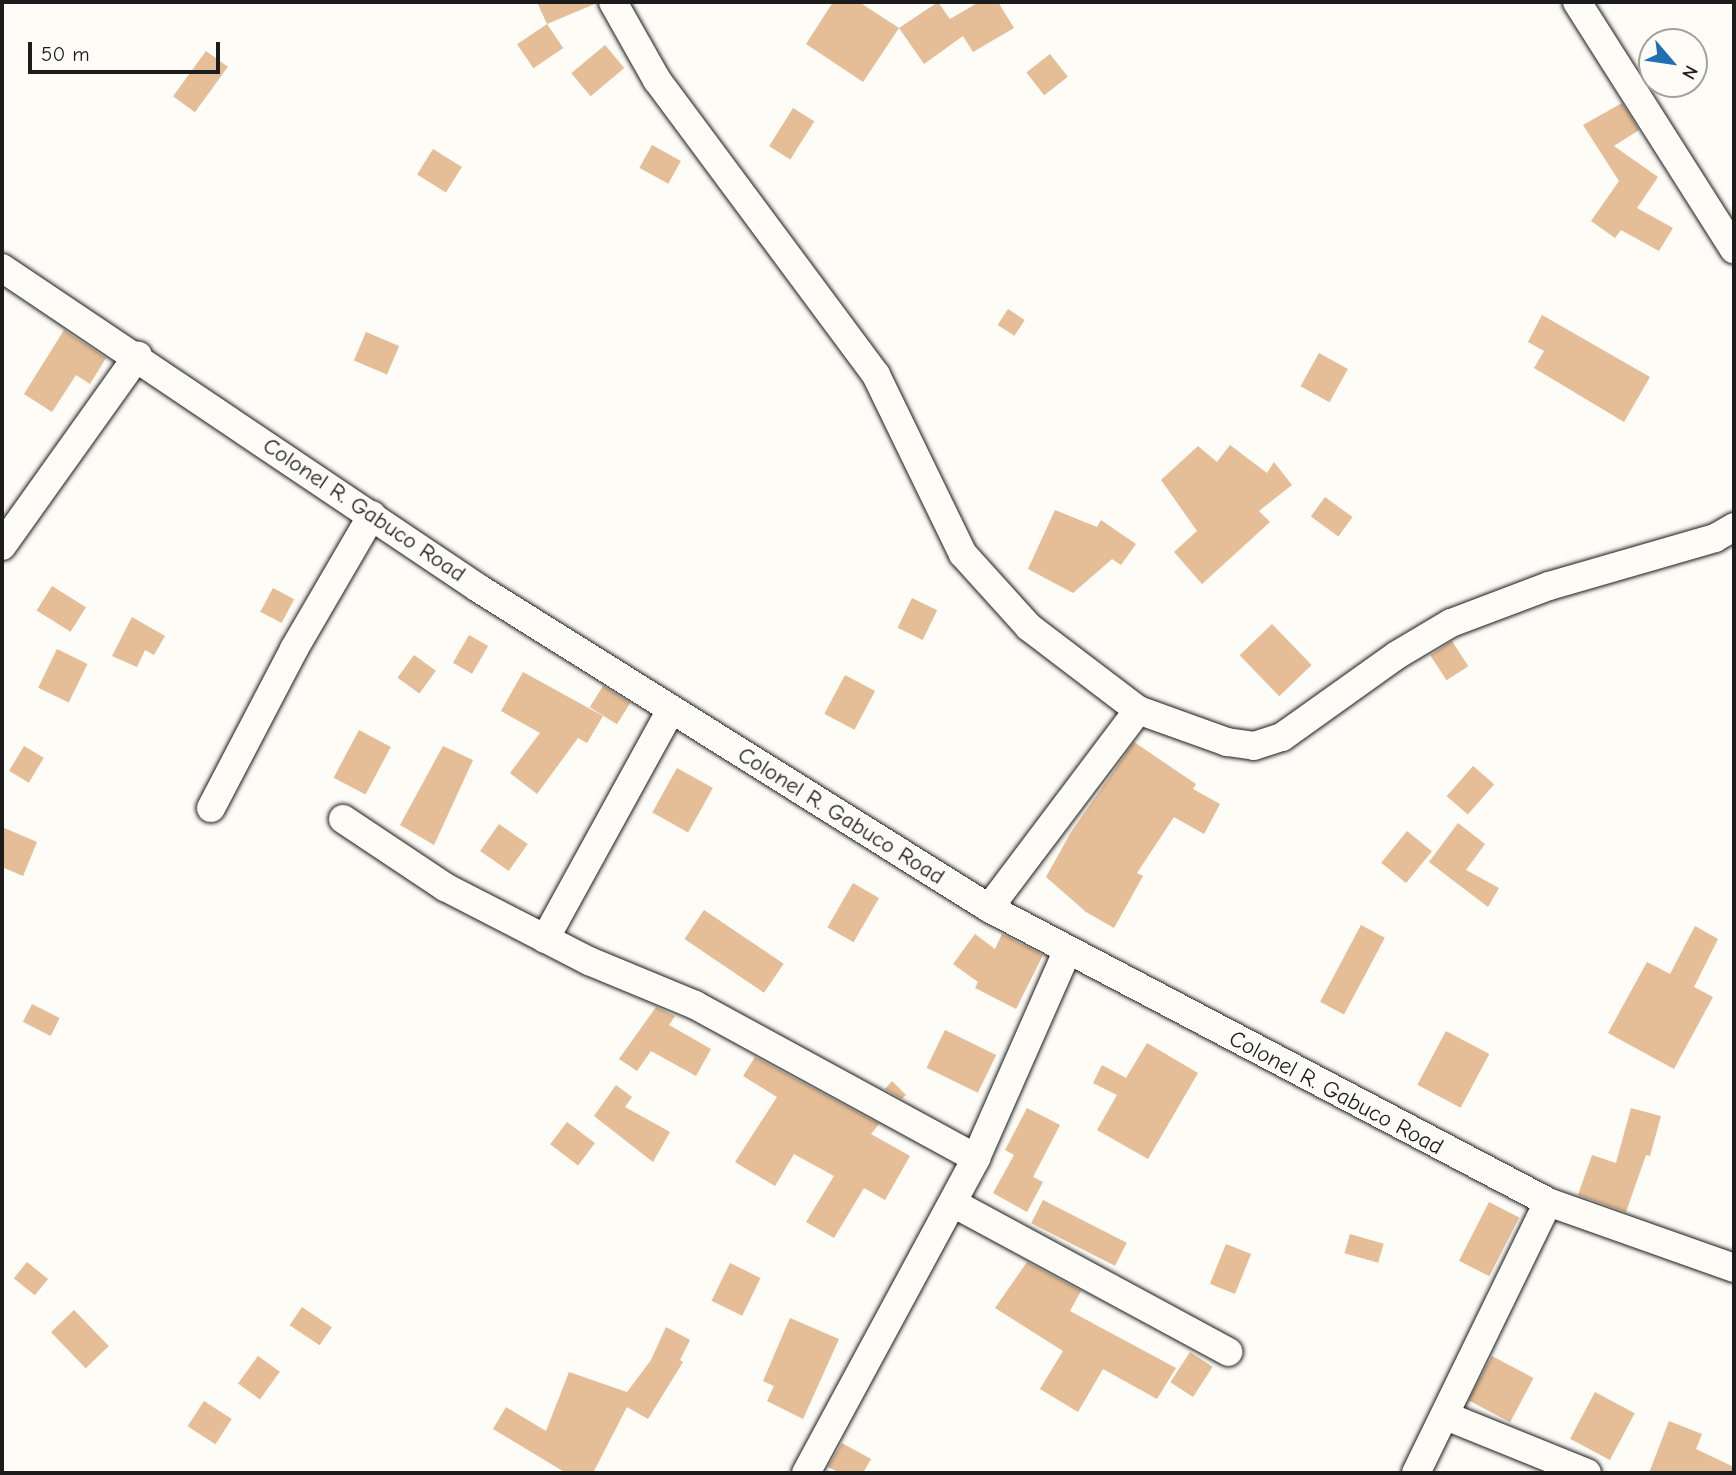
<!DOCTYPE html>
<style>
body{margin:0}
#map{position:relative;width:1736px;height:1475px;overflow:hidden;background:#fdfcf7;font-family:"Comic Neue",sans-serif}
div>[style]{position:absolute}
[style*='--x']{left:calc(var(--x)*1px);top:calc(var(--y)*1px);width:calc(var(--w)*1px);rotate:calc(var(--a)*1deg)}
.building>*{inset:0;background:#e5bd96;transform-origin:0 0}
.roads{filter:drop-shadow(0 0 2px #1c1c1c) drop-shadow(0 0 2px #1c1c1c)}
.minor>*{height:28px;margin:-14px;padding:0 14px;transform-origin:14px;border-radius:14px;background:#fdfcf7}
span{translate:-50% -50%;white-space:nowrap;text-align:center;line-height:1.15;-webkit-text-stroke:7px #fdfcf7;paint-order:stroke}
.street-label{font-size:23px;color:#1c1c1c}
.frame{position:absolute;inset:0;border:4px solid #1c1c1c;pointer-events:none}
.north{position:absolute;left:1638px;top:28px;width:70px;height:70px;box-sizing:border-box;background:#fdfcf7;border:2px solid #a3a29f;border-radius:50%;rotate:119deg;font-size:19px;font-weight:700;line-height:28px;text-align:center;color:#1c1c1c}
.north::after{content:'';display:block;margin:auto;width:24px;height:32px;background:#1f6fb2;clip-path:polygon(50% 0,100% 100%,50% 72%,0 100%)}
.scale{position:absolute;left:28px;top:42px;width:192px;height:32px;box-sizing:border-box;border:4px solid #1c1c1c;border-top:0;padding-left:9px;font-size:21px;line-height:24px;white-space:nowrap;color:#1c1c1c;-webkit-text-stroke:5px #fdfcf7;paint-order:stroke}
</style>
<div id="map">
<div class="building">
<i style="clip-path:polygon(537px 2px,596px 2px,597px 3px,547px 24px)"></i>
<i style="clip-path:polygon(833px 2px,859px 2px,899px 28px,863px 82px,806px 44px)"></i>
<i style="clip-path:polygon(938px 2px,950px 19px,979px 2px,998px 2px,1014px 28px,973px 52px,963px 36px,924px 64px,899px 28px)"></i>
<i style="left:547px;top:24px;width:29px;height:36px;rotate:56deg"></i>
<i style="left:605px;top:45px;width:30px;height:44px;rotate:50deg"></i>
<i style="left:206px;top:51px;width:27px;height:56px;rotate:36deg"></i>
<i style="left:1050px;top:54px;width:29px;height:30px;rotate:52deg"></i>
<i style="clip-path:polygon(1622px 103px,1639px 130px,1614px 146px,1658px 177px,1637px 208px,1673px 228px,1659px 251px,1621px 230px,1615px 238px,1591px 221px,1619px 181px,1583px 125px)"></i>
<i style="left:793px;top:108px;width:25px;height:45px;rotate:32deg"></i>
<i style="left:652px;top:145px;width:33px;height:26px;rotate:29deg"></i>
<i style="left:433px;top:149px;width:34px;height:30px;rotate:32deg"></i>
<i style="left:1008px;top:309px;width:20px;height:19px;rotate:33deg"></i>
<i style="clip-path:polygon(1542px 315px,1650px 377px,1624px 422px,1534px 368px,1544px 351px,1528px 342px)"></i>
<i style="clip-path:polygon(64px 330px,106px 358px,90px 384px,76px 375px,52px 412px,24px 394px)"></i>
<i style="left:366px;top:332px;width:36px;height:31px;rotate:23deg"></i>
<i style="left:1319px;top:353px;width:33px;height:38px;rotate:29deg"></i>
<i style="clip-path:polygon(1230px 445px,1267px 473px,1274px 462px,1292px 485px,1259px 511px,1270px 522px,1202px 584px,1174px 552px,1197px 531px,1161px 480px,1198px 446px,1217px 462px)"></i>
<i style="left:1325px;top:497px;width:34px;height:24px;rotate:36deg"></i>
<i style="clip-path:polygon(1055px 510px,1097px 527px,1101px 520px,1136px 544px,1121px 565px,1112px 559px,1073px 593px,1028px 569px)"></i>
<i style="left:52px;top:586px;width:40px;height:29px;rotate:32deg"></i>
<i style="left:273px;top:588px;width:24px;height:27px;rotate:28deg"></i>
<i style="left:912px;top:598px;width:28px;height:33px;rotate:26deg"></i>
<i style="clip-path:polygon(132px 617px,165px 636px,154px 655px,145px 650px,137px 667px,112px 656px)"></i>
<i style="left:1272px;top:624px;width:57px;height:45px;rotate:46deg"></i>
<i style="left:469px;top:635px;width:22px;height:32px;rotate:30deg"></i>
<i style="left:1452px;top:641px;width:30px;height:26px;rotate:57deg"></i>
<i style="left:57px;top:649px;width:34px;height:43px;rotate:26deg"></i>
<i style="left:414px;top:655px;width:27px;height:28px;rotate:36deg"></i>
<i style="clip-path:polygon(523px 672px,603px 716px,587px 743px,578px 738px,537px 794px,510px 773px,540px 733px,501px 711px)"></i>
<i style="left:845px;top:675px;width:34px;height:44px;rotate:28deg"></i>
<i style="left:603px;top:686px;width:32px;height:25px;rotate:32deg"></i>
<i style="left:359px;top:730px;width:36px;height:54px;rotate:28deg"></i>
<i style="clip-path:polygon(1134px 742px,1196px 784px,1193px 789px,1220px 804px,1204px 834px,1174px 817px,1137px 873px,1143px 876px,1114px 928px,1086px 912px,1046px 877px,1071px 832px)"></i>
<i style="left:24px;top:746px;width:23px;height:29px;rotate:31deg"></i>
<i style="clip-path:polygon(443px 746px,473px 760px,434px 845px,400px 825px)"></i>
<i style="left:1473px;top:766px;width:28px;height:40px;rotate:41deg"></i>
<i style="left:677px;top:768px;width:41px;height:51px;rotate:29deg"></i>
<i style="clip-path:polygon(1458px 823px,1485px 844px,1466px 870px,1499px 888px,1488px 907px,1429px 862px)"></i>
<i style="left:499px;top:824px;width:35px;height:33px;rotate:35deg"></i>
<i style="clip-path:polygon(2px 827px,37px 842px,23px 876px,2px 867px)"></i>
<i style="left:1407px;top:831px;width:32px;height:41px;rotate:39deg"></i>
<i style="left:853px;top:883px;width:30px;height:51px;rotate:30deg"></i>
<i style="left:704px;top:910px;width:96px;height:35px;rotate:34deg"></i>
<i style="left:1361px;top:925px;width:27px;height:87px;rotate:28deg"></i>
<i style="clip-path:polygon(1695px 926px,1718px 939px,1694px 987px,1713px 997px,1674px 1069px,1608px 1033px,1647px 962px,1670px 974px)"></i>
<i style="clip-path:polygon(975px 934px,995px 949px,1002px 934px,1043px 955px,1016px 1009px,975px 988px,978px 982px,953px 964px)"></i>
<i style="left:32px;top:1004px;width:31px;height:20px;rotate:27deg"></i>
<i style="clip-path:polygon(656px 1007px,675px 1016px,669px 1025px,711px 1049px,696px 1076px,651px 1051px,637px 1071px,619px 1059px)"></i>
<i style="left:945px;top:1030px;width:57px;height:42px;rotate:26deg"></i>
<i style="left:1446px;top:1031px;width:49px;height:61px;rotate:28deg"></i>
<i style="clip-path:polygon(1147px 1043px,1198px 1073px,1148px 1159px,1097px 1130px,1117px 1095px,1093px 1083px,1102px 1065px,1126px 1078px)"></i>
<i style="clip-path:polygon(755px 1057px,879px 1124px,871px 1134px,910px 1156px,885px 1200px,864px 1188px,834px 1238px,806px 1222px,834px 1176px,794px 1154px,775px 1186px,735px 1162px,777px 1097px,743px 1076px)"></i>
<i style="clip-path:polygon(892px 1081px,906px 1095px,902px 1099px,885px 1089px)"></i>
<i style="clip-path:polygon(616px 1085px,632px 1097px,625px 1107px,670px 1132px,653px 1162px,594px 1116px)"></i>
<i style="clip-path:polygon(1027px 1108px,1060px 1125px,1033px 1177px,1043px 1182px,1027px 1212px,993px 1193px,1014px 1155px,1005px 1150px)"></i>
<i style="clip-path:polygon(1631px 1108px,1661px 1116px,1650px 1156px,1646px 1155px,1626px 1212px,1578px 1195px,1592px 1155px,1616px 1163px)"></i>
<i style="left:567px;top:1122px;width:35px;height:28px;rotate:37deg"></i>
<i style="left:1043px;top:1200px;width:94px;height:26px;rotate:27deg"></i>
<i style="left:1489px;top:1202px;width:34px;height:66px;rotate:27deg"></i>
<i style="left:1350px;top:1234px;width:35px;height:20px;rotate:16deg"></i>
<i style="left:1226px;top:1244px;width:27px;height:43px;rotate:22deg"></i>
<i style="left:27px;top:1262px;width:27px;height:21px;rotate:39deg"></i>
<i style="clip-path:polygon(1027px 1262px,1081px 1291px,1070px 1311px,1176px 1368px,1157px 1399px,1103px 1369px,1078px 1412px,1040px 1389px,1063px 1351px,995px 1308px)"></i>
<i style="left:730px;top:1263px;width:34px;height:42px;rotate:26deg"></i>
<i style="left:302px;top:1307px;width:36px;height:22px;rotate:34deg"></i>
<i style="left:74px;top:1310px;width:50px;height:32px;rotate:46deg"></i>
<i style="clip-path:polygon(790px 1318px,839px 1339px,803px 1419px,767px 1401px,774px 1386px,763px 1381px)"></i>
<i style="clip-path:polygon(666px 1327px,690px 1340px,680px 1360px,683px 1362px,648px 1419px,627px 1407px,593px 1473px,566px 1473px,493px 1429px,506px 1407px,546px 1431px,569px 1372px,627px 1392px,651px 1360px)"></i>
<i style="left:1190px;top:1352px;width:27px;height:36px;rotate:33deg"></i>
<i style="left:258px;top:1356px;width:27px;height:34px;rotate:36deg"></i>
<i style="left:1492px;top:1356px;width:47px;height:50px;rotate:28deg"></i>
<i style="left:1595px;top:1392px;width:45px;height:53px;rotate:28deg"></i>
<i style="left:204px;top:1401px;width:33px;height:30px;rotate:33deg"></i>
<i style="clip-path:polygon(1669px 1421px,1702px 1434px,1696px 1449px,1734px 1467px,1734px 1473px,1649px 1473px)"></i>
<i style="clip-path:polygon(842px 1443px,871px 1459px,863px 1473px,840px 1473px,828px 1467px)"></i>
</div>
<div class="roads">
<div class="minor">
<i style="--x:613;--y:2;--w:90;--a:60.6"></i>
<i style="--x:657;--y:80;--w:367;--a:53.4"></i>
<i style="--x:876;--y:375;--w:199;--a:64.1"></i>
<i style="--x:963;--y:554;--w:98;--a:47.9"></i>
<i style="--x:1029;--y:627;--w:137;--a:37.3"></i>
<i style="--x:1577;--y:2;--w:293;--a:57.6"></i>
<i style="--x:2;--y:268;--w:574;--a:33.91"></i>
<i style="--x:478;--y:588;--w:603;--a:32.06"></i>
<i style="--x:989;--y:908;--w:632;--a:27.74"></i>
<i style="--x:1548;--y:1202;--w:197;--a:19.5"></i>
<i style="--x:2;--y:546;--w:234;--a:-54.5"></i>
<i style="--x:211;--y:808;--w:179;--a:-62.4"></i>
<i style="--x:294;--y:649;--w:155;--a:-59.8"></i>
<i style="--x:343;--y:819;--w:123;--a:33.7"></i>
<i style="--x:445;--y:887;--w:162;--a:27.2"></i>
<i style="--x:589;--y:961;--w:115;--a:22.5"></i>
<i style="--x:695;--y:1005;--w:320;--a:28.6"></i>
<i style="--x:989;--y:908;--w:248;--a:-53"></i>
<i style="--x:1138;--y:710;--w:95;--a:19.8"></i>
<i style="--x:1227;--y:742;--w:27;--a:8"></i>
<i style="--x:1254;--y:746;--w:29;--a:-18"></i>
<i style="--x:1282;--y:737;--w:141;--a:-35.5"></i>
<i style="--x:1397;--y:655;--w:63;--a:-30.7"></i>
<i style="--x:1451;--y:623;--w:105;--a:-20.7"></i>
<i style="--x:1549;--y:586;--w:173;--a:-16.1"></i>
<i style="--x:1715;--y:538;--w:22;--a:-30"></i>
<i style="--x:545;--y:939;--w:261;--a:-61.2"></i>
<i style="--x:953;--y:1203;--w:313;--a:28.4"></i>
<i style="--x:1446;--y:1416;--w:152;--a:22"></i>
<i style="--x:806;--y:1473;--w:358;--a:-61.6"></i>
<i style="--x:976;--y:1158;--w:225;--a:-66.2"></i>
<i style="--x:1416;--y:1473;--w:301;--a:-64"></i>
</div>
</div>
<div class="street-label">
<span style="left:364px;top:510px;rotate:34deg">Colonel R. Gabuco Road</span>
<span style="left:841px;top:816px;rotate:32deg">Colonel R. Gabuco Road</span>
<span style="left:1336px;top:1093px;rotate:28deg">Colonel R. Gabuco Road</span>
</div>
<div class="frame"></div>
<div class="north">N</div>
<div class="scale">50 m</div>
</div>
